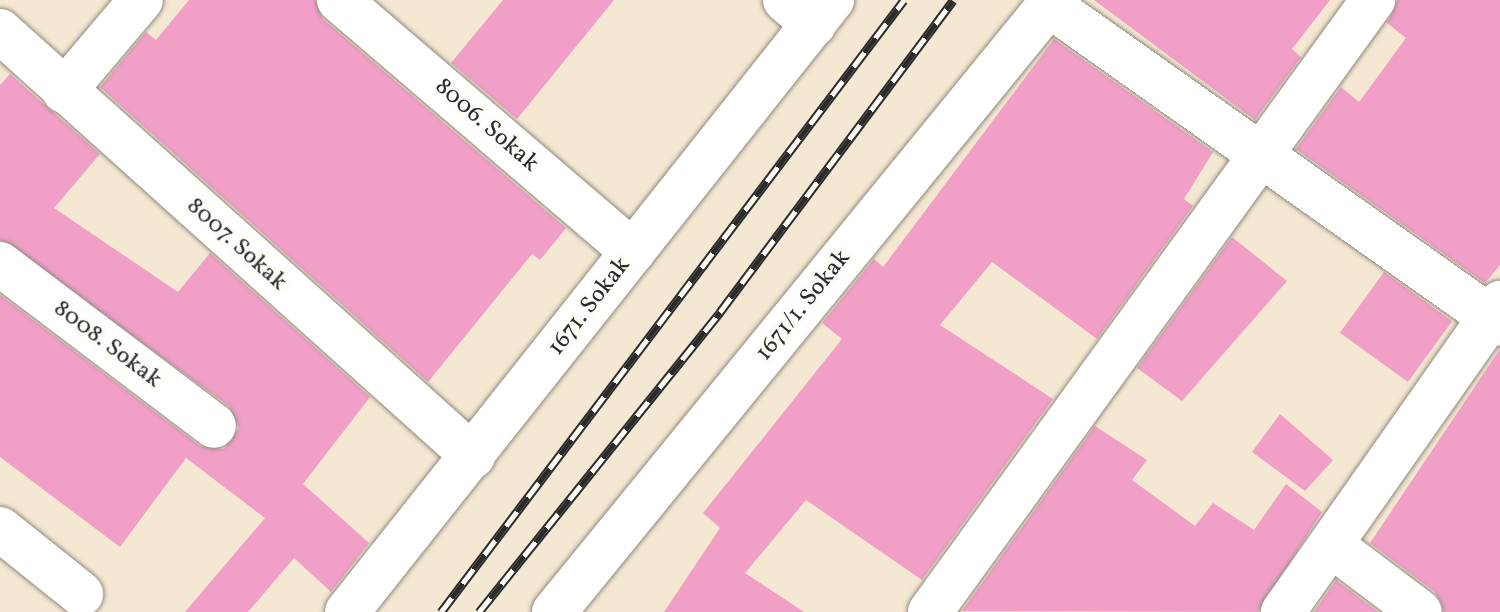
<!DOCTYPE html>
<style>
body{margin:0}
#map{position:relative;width:1500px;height:612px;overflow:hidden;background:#f5e8d2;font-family:Vollkorn,serif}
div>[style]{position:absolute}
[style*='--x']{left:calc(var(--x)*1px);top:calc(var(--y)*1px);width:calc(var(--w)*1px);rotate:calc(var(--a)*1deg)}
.building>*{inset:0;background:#f19fc7;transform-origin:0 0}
.roads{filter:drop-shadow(0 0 2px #908a7e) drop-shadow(0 0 2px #908a7e)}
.minor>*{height:44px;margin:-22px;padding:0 22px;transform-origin:22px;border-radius:22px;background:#fff}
.rail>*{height:9px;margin-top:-4.5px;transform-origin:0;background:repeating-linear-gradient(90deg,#fdfcf7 0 18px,#2b2b2b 0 36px);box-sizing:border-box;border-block:2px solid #2b2b2b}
span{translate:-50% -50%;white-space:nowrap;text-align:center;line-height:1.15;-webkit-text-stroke:8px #fdfcf7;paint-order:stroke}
.street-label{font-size:24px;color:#2b2b2b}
</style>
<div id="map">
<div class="building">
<i style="clip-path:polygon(189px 0,315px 0,323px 19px,566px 228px,540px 260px,532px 254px,428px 382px,100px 87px,146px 32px,156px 40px)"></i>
<i style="clip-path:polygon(503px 0,614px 0,517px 119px,451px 63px)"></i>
<i style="clip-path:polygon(1094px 0,1330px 0,1292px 49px,1301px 57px,1255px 120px)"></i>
<i style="clip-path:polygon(1398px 0,1500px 0,1500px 265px,1485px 283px,1296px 149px,1341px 87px,1359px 102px,1406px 38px,1387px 23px)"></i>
<i style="clip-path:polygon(1054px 39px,1213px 152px,1184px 199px,1193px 206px,1097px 339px,992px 262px,940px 325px,1053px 399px,922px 580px,806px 500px,745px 573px,804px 612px,664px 612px,720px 528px,703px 513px,842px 339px,822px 323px,874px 259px,883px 267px)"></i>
<i style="clip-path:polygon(10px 74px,100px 154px,54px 208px,178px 292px,210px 253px,370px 397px,303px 484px,369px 543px,331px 592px,294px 558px,248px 612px,185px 612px,265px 518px,186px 458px,120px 547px,0 457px,0 295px,200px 446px,224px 449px,239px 428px,229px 406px,0 240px,0 85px)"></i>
<i style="clip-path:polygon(1232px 237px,1287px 281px,1182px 401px,1137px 368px)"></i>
<i style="left:1384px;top:272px;width:84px;height:75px;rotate:36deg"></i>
<i style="clip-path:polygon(1500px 349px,1500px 612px,1444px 612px,1435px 592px,1370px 543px)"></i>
<i style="clip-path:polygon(1280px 414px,1333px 460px,1305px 491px,1252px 452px)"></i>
<i style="clip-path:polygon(1095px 426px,1147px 460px,1132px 480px,1195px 526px,1213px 503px,1254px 530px,1286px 484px,1322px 512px,1258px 612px,962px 611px)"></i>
<i style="clip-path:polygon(1336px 580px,1378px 612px,1314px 612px)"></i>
</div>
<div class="roads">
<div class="minor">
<i style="--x:339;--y:0;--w:387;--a:40.6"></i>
<i style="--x:785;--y:0;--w:38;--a:41"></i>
<i style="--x:1049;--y:5;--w:552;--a:35.27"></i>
<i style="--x:0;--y:31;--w:636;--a:41.94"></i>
<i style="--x:64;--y:91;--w:119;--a:-49.8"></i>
<i style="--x:0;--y:264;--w:268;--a:37.1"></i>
<i style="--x:0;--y:529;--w:104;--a:38.7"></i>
<i style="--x:1331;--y:545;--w:111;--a:37"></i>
<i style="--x:347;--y:612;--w:781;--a:-51.6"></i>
<i style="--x:554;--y:612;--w:790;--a:-50.81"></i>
<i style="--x:930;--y:612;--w:756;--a:-54.1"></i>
<i style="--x:1283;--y:612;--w:378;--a:-54.9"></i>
</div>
</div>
<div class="rail">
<i style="--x:441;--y:612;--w:767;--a:-52.89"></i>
<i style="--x:479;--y:612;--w:385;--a:-51.2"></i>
<i style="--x:720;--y:312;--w:389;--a:-53.2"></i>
</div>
<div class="street-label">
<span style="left:486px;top:126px;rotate:41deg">8006. Sokak</span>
<span style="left:236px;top:245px;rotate:42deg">8007. Sokak</span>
<span style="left:804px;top:306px;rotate:-51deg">1671/1. Sokak</span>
<span style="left:590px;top:307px;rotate:-52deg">1671. Sokak</span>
<span style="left:107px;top:345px;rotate:37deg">8008. Sokak</span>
</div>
</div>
